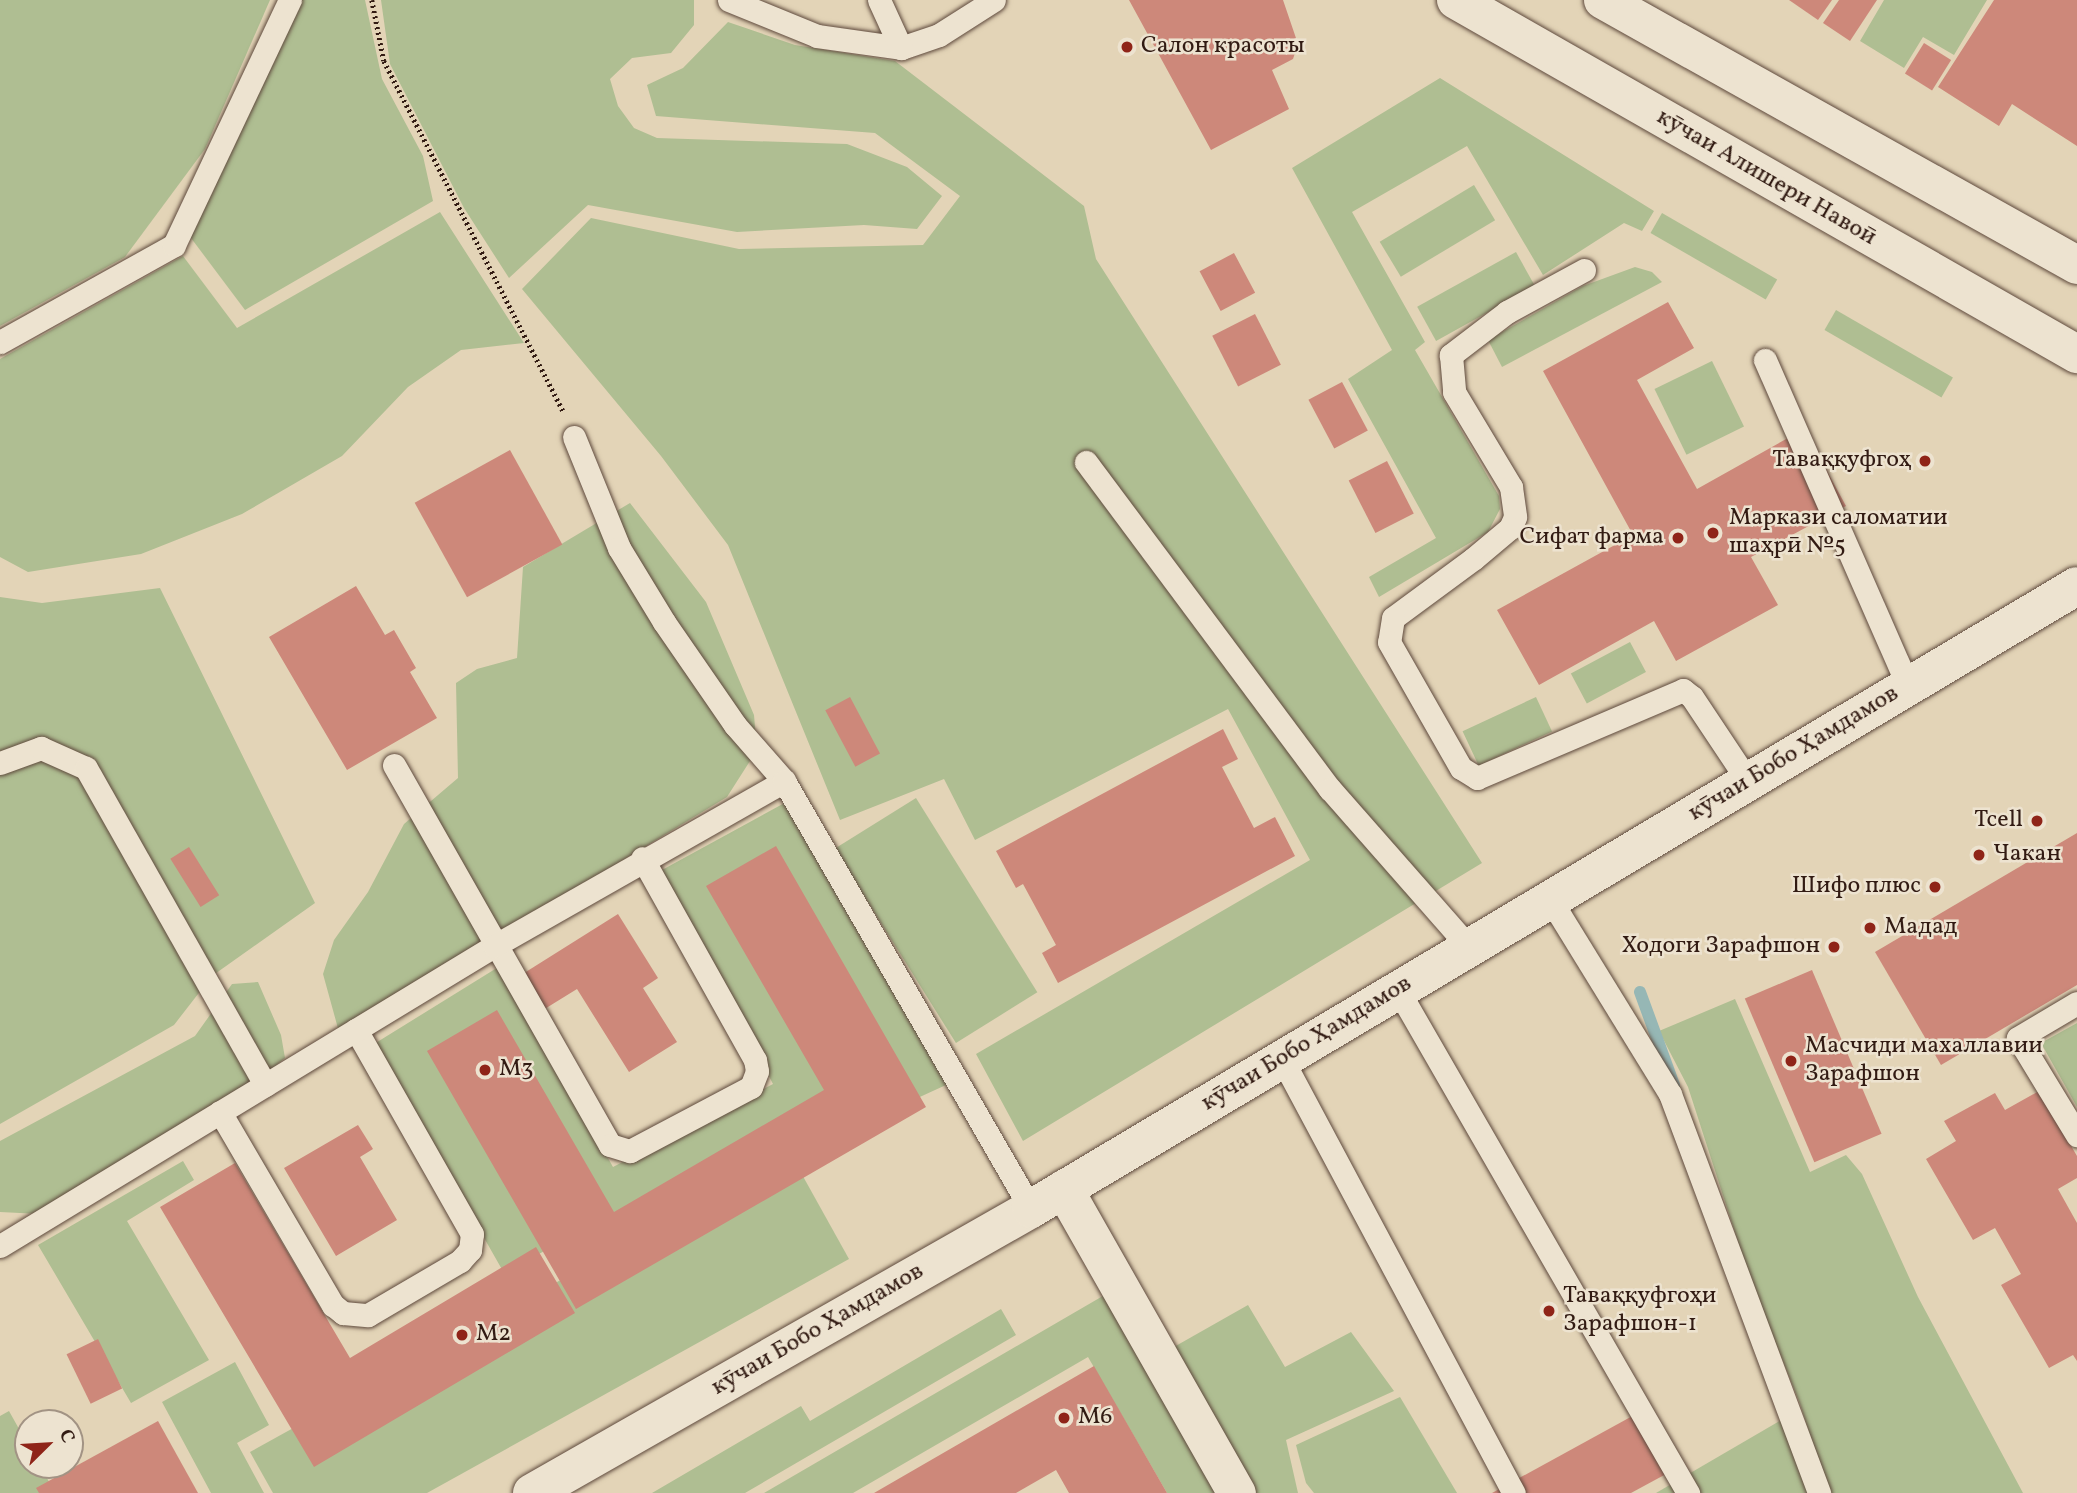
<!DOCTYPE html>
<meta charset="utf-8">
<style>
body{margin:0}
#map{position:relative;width:2077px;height:1493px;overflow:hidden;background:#e3d4b7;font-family:Vollkorn,serif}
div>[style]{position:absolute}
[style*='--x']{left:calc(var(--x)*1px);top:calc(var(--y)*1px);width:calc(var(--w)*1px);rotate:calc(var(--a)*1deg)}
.green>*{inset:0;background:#afbe92;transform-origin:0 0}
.stream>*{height:12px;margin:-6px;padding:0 6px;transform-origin:6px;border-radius:6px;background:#96b7b5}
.building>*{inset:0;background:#cd887a;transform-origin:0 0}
.path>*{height:4.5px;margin-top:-2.25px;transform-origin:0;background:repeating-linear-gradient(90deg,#321b13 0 2px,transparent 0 5.5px)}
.roads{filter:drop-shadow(0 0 2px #5e493c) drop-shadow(0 0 2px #5e493c)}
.service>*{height:23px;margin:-11.5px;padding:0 11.5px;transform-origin:11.5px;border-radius:11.5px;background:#ede3d0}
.tertiary>*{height:38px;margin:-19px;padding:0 19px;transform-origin:19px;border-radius:19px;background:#ede3d0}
.dots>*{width:19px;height:19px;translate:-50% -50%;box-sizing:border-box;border:4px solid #ede3d0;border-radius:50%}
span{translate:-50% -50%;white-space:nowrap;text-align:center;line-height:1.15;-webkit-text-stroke:5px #ede3d0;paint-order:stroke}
.poi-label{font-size:24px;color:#321b13}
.left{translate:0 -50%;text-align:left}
.right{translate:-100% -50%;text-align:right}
.street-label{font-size:24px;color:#321b13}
.north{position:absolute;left:14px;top:1409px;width:70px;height:70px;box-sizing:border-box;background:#ede3d0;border:2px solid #a29384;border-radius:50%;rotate:66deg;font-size:19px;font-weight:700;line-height:28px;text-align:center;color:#321b13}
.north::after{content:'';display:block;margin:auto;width:24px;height:32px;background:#8f2418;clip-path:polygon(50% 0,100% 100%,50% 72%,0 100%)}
</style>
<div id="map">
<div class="green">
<i style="clip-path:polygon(0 0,270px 0,205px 149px,125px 257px,0 326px)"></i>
<i style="clip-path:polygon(297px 0,365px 0,382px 79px,423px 156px,433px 201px,245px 310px,188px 234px)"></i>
<i style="clip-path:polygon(381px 0,694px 0,694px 25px,671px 53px,632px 58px,610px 79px,618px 106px,634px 128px,657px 138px,847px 144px,907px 167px,942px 196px,917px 229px,864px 225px,737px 232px,588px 205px,509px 278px,464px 208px,390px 64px)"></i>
<i style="clip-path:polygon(1884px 0,1987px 0,1954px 55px,1923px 37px,1904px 68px,1860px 41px)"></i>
<i style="clip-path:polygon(728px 22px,795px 45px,895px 61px,1084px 206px,1096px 259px,1482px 863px,1023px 1141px,976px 1054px,1310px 860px,1228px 709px,975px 840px,944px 779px,840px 820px,728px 545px,661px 456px,522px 289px,591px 218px,739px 249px,923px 245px,960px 196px,875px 133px,656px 116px,647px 85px,683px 68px)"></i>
<i style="clip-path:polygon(1440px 78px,1654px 211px,1642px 231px,1624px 223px,1543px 275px,1467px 146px,1352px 212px,1425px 342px,1415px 350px,1499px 496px,1500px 509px,1488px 532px,1379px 597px,1369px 577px,1436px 538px,1348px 379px,1392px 350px,1292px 168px)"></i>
<i style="left:1474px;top:185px;width:41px;height:110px;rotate:59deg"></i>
<i style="clip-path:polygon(440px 212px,524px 343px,461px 350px,408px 387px,342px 456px,242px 514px,141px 554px,28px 572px,0 557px,0 359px,183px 256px,237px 328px)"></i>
<i style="left:1662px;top:213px;width:133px;height:23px;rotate:30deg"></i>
<i style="left:1516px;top:252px;width:39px;height:113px;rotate:61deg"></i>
<i style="clip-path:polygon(1635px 267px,1652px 272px,1662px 282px,1502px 367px,1488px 340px,1583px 286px)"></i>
<i style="left:1836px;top:310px;width:135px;height:23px;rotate:30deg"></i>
<i style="left:1712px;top:361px;width:73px;height:64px;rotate:64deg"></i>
<i style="clip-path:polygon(630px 503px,706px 602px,754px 715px,757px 750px,727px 797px,339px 1032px,323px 974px,334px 940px,368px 892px,404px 824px,458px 778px,456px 683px,477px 669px,517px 658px,523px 567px)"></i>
<i style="clip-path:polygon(160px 588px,315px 903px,212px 976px,174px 1025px,0 1124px,0 597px,42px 603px)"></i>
<i style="left:1630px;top:642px;width:34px;height:67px;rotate:62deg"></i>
<i style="left:1536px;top:697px;width:38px;height:81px;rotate:65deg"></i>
<i style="left:916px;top:798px;width:229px;height:96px;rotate:58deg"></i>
<i style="clip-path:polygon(790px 800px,959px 1079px,898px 1107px,837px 1092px,504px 1273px,374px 1044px,500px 966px,613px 1167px,773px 1084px,662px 870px)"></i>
<i style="clip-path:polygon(258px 982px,281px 1035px,285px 1058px,246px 1090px,40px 1214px,0 1212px,0 1141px,195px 1036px,232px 984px)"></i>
<i style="clip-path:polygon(1735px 999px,1810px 1172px,1846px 1155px,1862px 1174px,1918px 1297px,2023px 1493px,1829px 1493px,1800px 1404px,1749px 1276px,1688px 1087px,1659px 1031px)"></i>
<i style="clip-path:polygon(2077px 1023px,2077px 1107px,2041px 1043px)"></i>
<i style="clip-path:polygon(790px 1153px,849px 1259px,427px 1493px,273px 1493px,250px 1452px)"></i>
<i style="clip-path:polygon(183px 1161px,194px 1180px,127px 1221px,209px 1360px,131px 1403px,38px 1245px)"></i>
<i style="clip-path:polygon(1108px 1293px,1224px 1493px,1167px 1493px,1088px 1357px,853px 1493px,764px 1493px)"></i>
<i style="clip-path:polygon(1248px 1305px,1285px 1367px,1351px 1332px,1394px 1391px,1286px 1440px,1298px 1493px,1241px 1493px,1158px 1356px)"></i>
<i style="clip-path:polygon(1001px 1309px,1016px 1335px,745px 1493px,652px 1493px,801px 1406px,810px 1421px)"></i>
<i style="clip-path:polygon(235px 1362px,269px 1425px,237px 1443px,264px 1493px,211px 1493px,162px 1402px)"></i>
<i style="clip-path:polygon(1400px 1397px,1457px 1493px,1314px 1493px,1306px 1483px,1296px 1445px)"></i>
<i style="clip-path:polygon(9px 1411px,28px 1445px,28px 1465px,40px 1465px,55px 1493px,0 1493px,0 1416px)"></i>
<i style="clip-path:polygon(1783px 1419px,1810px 1493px,1656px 1493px)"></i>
</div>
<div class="stream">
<i style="--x:1640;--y:992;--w:99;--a:69.9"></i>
</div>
<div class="building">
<i style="clip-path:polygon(1129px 0,1283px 0,1298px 44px,1293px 59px,1272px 70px,1289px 109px,1211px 150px)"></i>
<i style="clip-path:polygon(1789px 0,1832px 0,1818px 20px)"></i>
<i style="clip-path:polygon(1839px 0,1877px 0,1850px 41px,1823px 23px)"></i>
<i style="clip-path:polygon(1994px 0,2077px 0,2077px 146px,2012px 104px,1999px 126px,1938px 87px)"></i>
<i style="left:1924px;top:43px;width:32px;height:36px;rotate:32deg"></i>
<i style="left:1234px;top:253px;width:45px;height:39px;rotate:62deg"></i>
<i style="clip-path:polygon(1668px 302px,1694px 348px,1637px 380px,1697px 489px,1804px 429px,1846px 506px,1751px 557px,1778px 605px,1676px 661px,1654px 621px,1539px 685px,1497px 610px,1633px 535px,1543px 371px)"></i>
<i style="left:1255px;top:314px;width:57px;height:48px;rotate:63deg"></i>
<i style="left:1342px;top:382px;width:55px;height:38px;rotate:62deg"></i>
<i style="left:510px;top:450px;width:108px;height:109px;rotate:61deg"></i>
<i style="left:1387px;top:461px;width:59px;height:43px;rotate:63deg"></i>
<i style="clip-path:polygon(356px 586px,385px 635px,394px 630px,416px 668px,410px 672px,437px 718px,347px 770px,269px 637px)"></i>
<i style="left:850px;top:697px;width:64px;height:28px;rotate:62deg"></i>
<i style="clip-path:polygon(1223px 729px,1238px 759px,1222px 767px,1254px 828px,1275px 817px,1295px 856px,1058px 983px,1042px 953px,1056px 945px,1023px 884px,1016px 888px,996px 851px)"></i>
<i style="clip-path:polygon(2077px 833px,2077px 985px,1941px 1065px,1875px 952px)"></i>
<i style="clip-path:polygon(776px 846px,926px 1107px,576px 1309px,427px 1051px,497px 1010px,614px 1212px,824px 1090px,706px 886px)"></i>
<i style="left:189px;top:847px;width:57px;height:22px;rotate:58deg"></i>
<i style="clip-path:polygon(618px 914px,658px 978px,643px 988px,677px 1042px,629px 1072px,577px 989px,543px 1010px,521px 975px)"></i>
<i style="left:1812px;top:970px;width:178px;height:73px;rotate:67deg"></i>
<i style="clip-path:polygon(2039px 1091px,2077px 1156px,2077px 1178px,2058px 1189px,2077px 1223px,2077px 1361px,2073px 1355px,2049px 1368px,2001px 1285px,2021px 1274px,1995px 1228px,1973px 1240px,1926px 1159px,1956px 1141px,1944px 1121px,1995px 1093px,2005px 1110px)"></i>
<i style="clip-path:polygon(358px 1125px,373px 1149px,360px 1157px,397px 1220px,336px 1256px,284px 1168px)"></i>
<i style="clip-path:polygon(235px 1163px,350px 1358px,536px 1247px,575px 1313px,314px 1467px,160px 1207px)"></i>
<i style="left:98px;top:1339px;width:55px;height:35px;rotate:64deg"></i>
<i style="clip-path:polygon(1094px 1366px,1167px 1493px,1069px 1493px,1056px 1470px,1016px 1493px,874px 1493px)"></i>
<i style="clip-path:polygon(1647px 1408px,1679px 1467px,1631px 1493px,1492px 1493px)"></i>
<i style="clip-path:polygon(158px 1421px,198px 1493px,39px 1493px,36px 1488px)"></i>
</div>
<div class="path">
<i style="--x:372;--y:0;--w:62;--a:78.9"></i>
<i style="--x:384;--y:61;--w:393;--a:62.9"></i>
</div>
<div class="roads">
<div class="service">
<i style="--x:729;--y:0;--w:95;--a:22.2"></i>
<i style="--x:817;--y:36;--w:85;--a:8.1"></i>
<i style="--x:901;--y:48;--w:40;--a:-18.9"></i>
<i style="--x:939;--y:35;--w:65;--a:-32.5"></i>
<i style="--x:879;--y:0;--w:53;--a:65.4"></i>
<i style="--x:1584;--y:270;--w:88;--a:151.4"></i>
<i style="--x:1507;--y:312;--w:71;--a:142.5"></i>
<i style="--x:1451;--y:355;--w:37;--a:85"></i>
<i style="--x:1454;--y:392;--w:111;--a:59"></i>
<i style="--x:1511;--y:487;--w:30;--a:82"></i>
<i style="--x:1515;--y:517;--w:12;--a:114"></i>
<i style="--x:1510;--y:528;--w:48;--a:140"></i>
<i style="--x:1473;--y:559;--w:99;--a:143.6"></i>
<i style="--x:1393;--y:618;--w:24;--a:99"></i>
<i style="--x:1389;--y:642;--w:145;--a:60.3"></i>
<i style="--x:1461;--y:768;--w:19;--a:32"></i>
<i style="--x:1477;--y:778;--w:224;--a:-23.1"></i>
<i style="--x:1683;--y:690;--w:11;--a:38"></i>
<i style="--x:1692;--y:697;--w:101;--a:56.3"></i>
<i style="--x:0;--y:342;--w:199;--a:-29.1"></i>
<i style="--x:174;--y:245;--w:271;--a:-64.7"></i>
<i style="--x:1765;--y:360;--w:356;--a:66.3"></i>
<i style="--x:574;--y:437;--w:120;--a:67.9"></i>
<i style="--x:619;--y:548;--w:87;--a:58.7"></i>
<i style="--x:664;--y:622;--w:125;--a:55.4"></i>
<i style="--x:735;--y:725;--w:74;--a:48.8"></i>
<i style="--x:1086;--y:462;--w:408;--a:53.3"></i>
<i style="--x:1330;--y:789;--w:210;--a:48.7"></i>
<i style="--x:0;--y:763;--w:44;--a:-20.1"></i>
<i style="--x:41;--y:748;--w:49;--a:24"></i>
<i style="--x:86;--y:768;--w:364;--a:60.5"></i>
<i style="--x:394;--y:765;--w:437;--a:60.4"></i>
<i style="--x:610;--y:1145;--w:21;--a:17"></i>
<i style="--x:630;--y:1151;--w:137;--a:-27.9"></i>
<i style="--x:751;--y:1087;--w:17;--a:-69"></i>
<i style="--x:757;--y:1071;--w:11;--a:-100"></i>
<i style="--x:755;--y:1060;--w:231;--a:-119.2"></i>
<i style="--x:1550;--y:899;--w:229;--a:58.4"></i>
<i style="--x:1670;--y:1094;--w:426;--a:69.5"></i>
<i style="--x:1398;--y:990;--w:581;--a:60.03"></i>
<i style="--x:2077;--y:1003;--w:69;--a:149.3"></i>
<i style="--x:2018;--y:1038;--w:114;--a:58.7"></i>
<i style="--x:1282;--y:1059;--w:492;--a:61.9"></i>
<i style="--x:220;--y:1112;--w:224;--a:59.7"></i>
<i style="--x:333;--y:1305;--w:13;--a:39"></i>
<i style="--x:343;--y:1313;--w:25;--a:5"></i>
<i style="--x:368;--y:1315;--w:107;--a:-30.4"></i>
<i style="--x:460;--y:1261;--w:15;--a:-48"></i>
<i style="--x:470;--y:1250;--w:16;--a:-83"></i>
<i style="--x:472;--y:1234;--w:235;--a:-119.6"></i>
<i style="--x:0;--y:1246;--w:578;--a:-31.27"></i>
<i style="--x:494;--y:946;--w:334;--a:-29.6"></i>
<i style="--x:784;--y:781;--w:494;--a:60"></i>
</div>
<div class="tertiary">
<i style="--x:1456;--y:0;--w:715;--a:29.69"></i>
<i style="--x:1603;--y:0;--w:543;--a:29.21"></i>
<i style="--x:1064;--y:1189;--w:350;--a:60.4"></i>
<i style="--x:532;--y:1493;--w:574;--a:-29.65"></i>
<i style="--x:1031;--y:1209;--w:1217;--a:-30.78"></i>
</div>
</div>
<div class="dots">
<i style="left:1127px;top:47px;background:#8f2418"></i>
<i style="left:1925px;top:461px;background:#8f2418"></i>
<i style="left:1713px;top:533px;background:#8f2418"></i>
<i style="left:1678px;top:538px;background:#8f2418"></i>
<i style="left:2037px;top:821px;background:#8f2418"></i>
<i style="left:1979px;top:855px;background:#8f2418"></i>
<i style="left:1935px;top:887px;background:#8f2418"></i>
<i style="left:1870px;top:928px;background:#8f2418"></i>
<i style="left:1834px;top:947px;background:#8f2418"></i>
<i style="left:1791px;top:1061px;background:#8f2418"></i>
<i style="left:485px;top:1070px;background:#8f2418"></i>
<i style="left:1549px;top:1311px;background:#8f2418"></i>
<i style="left:462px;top:1335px;background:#8f2418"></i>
<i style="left:1064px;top:1418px;background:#8f2418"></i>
</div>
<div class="poi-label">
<span class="left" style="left:1141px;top:47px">Салон красоты</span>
<span class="right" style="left:1911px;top:461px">Таваққуфгоҳ</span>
<span class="left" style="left:1729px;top:533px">Маркази саломатии<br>шаҳрӣ №5</span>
<span class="right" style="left:1664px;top:538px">Сифат фарма</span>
<span class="right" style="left:2023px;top:821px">Tcell</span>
<span class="left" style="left:1993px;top:855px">Чакан</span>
<span class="right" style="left:1921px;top:887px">Шифо плюс</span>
<span class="left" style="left:1884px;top:928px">Мадад</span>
<span class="right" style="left:1820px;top:947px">Ходоги Зарафшон</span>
<span class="left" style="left:1805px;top:1061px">Масчиди махаллавии<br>Зарафшон</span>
<span class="left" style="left:499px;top:1070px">М3</span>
<span class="left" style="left:1563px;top:1311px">Таваққуфгоҳи<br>Зарафшон-1</span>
<span class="left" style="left:476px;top:1335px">М2</span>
<span class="left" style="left:1078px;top:1418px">М6</span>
</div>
<div class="street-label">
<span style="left:1766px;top:178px;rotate:30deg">кӯчаи Алишери Навоӣ</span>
<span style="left:1794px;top:754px;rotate:-31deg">кӯчаи Бобо Ҳамдамов</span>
<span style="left:1307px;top:1044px;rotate:-31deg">кӯчаи Бобо Ҳамдамов</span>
<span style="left:818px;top:1330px;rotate:-30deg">кӯчаи Бобо Ҳамдамов</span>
</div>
<div class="north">С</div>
</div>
